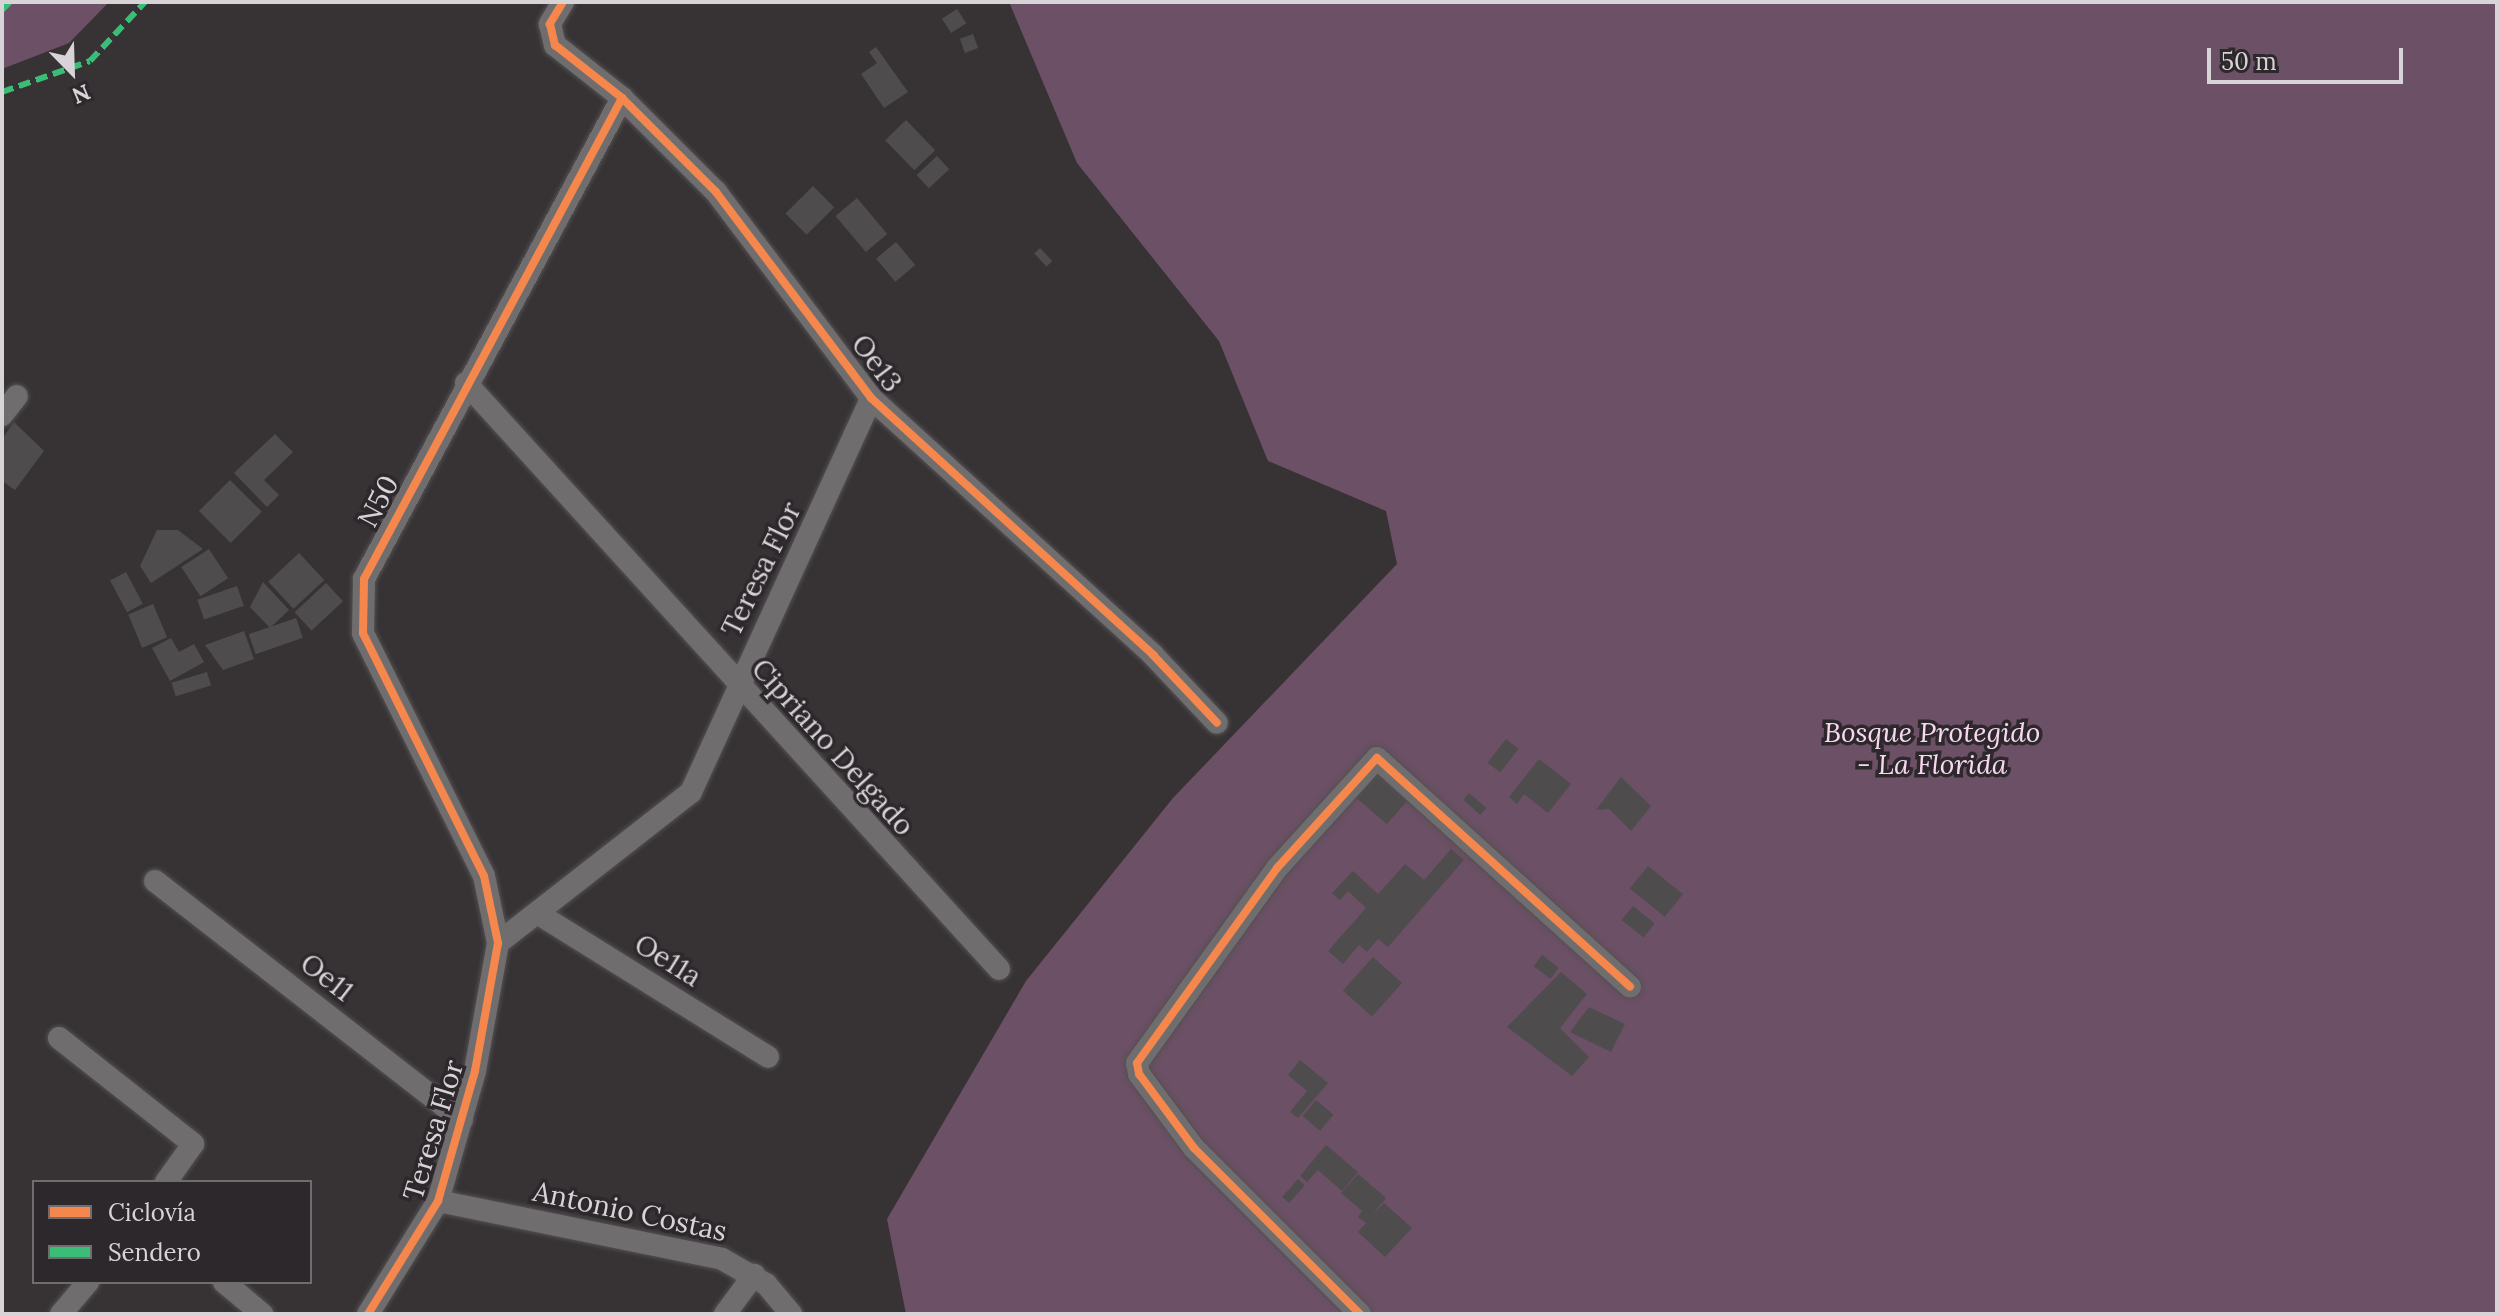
<!DOCTYPE html>
<meta charset="utf-8">
<style>
body{margin:0}
#map{position:relative;width:2499px;height:1316px;overflow:hidden;background:#373335;font-family:Lora,serif}
div>[style]{position:absolute}
[style*='--x']{left:calc(var(--x)*1px);top:calc(var(--y)*1px);width:calc(var(--w)*1px);rotate:calc(var(--a)*1deg)}
.forest>*{inset:0;background:#6c5065}
.building>*{inset:0;background:#4f4c4e;transform-origin:0 0}
.roads{filter:drop-shadow(0 0 2px #535052) drop-shadow(0 0 2px #535052)}
.street>*{height:22px;margin:-11px;padding:0 11px;transform-origin:11px;border-radius:11px;background:#706d6f}
.quiet>*{height:6px;margin-top:-3px;transform-origin:0;background:repeating-linear-gradient(90deg,#3abd76 0 12px,transparent 0 18px)}
.cycleway>*{height:8px;margin:-4px;padding:0 4px;transform-origin:4px;border-radius:4px;background:#f5874c}
span{translate:-50% -50%;white-space:nowrap;text-align:center;line-height:1.15;-webkit-text-stroke:7px #2d282c;paint-order:stroke}
.street-label{font-size:28px;color:#d7d3d6}
.park-label{font-size:28px;color:#fad7f1;font-style:italic}
.frame{position:absolute;inset:0;border:4px solid #d7d3d6;pointer-events:none}
.legend{position:absolute;left:32px;top:1180px;width:280px;height:104px;box-sizing:border-box;background:#2d282c;border:2px solid #716c70;margin:0;padding:10px 14px;list-style:none;font-size:24px;color:#d7d3d6}
.legend li{display:flex;align-items:center;gap:16px;height:40px}
.legend b{width:40px;border:2px solid #716c70}
.north{position:absolute;left:32px;top:32px;width:80px;height:80px;-webkit-text-stroke:6px #2d282c;paint-order:stroke;rotate:157deg;font-size:22px;font-weight:700;line-height:32px;text-align:center;color:#d7d3d6}
.north::after{content:'';display:block;margin:auto;width:28px;height:36px;background:#d7d3d6;clip-path:polygon(50% 0,100% 100%,50% 72%,0 100%)}
.scale{position:absolute;left:2207px;top:48px;width:196px;height:36px;box-sizing:border-box;border:4px solid #d7d3d6;border-top:0;padding-left:10px;font-size:24px;line-height:28px;white-space:nowrap;color:#d7d3d6;-webkit-text-stroke:6px #2d282c;paint-order:stroke}
</style>
<div id="map">
<div class="forest">
<i style="clip-path:polygon(2px 2px,109px 2px,69px 43px,2px 69px)"></i>
<i style="clip-path:polygon(1009px 2px,2497px 2px,2497px 1314px,906px 1314px,887px 1219px,1026px 981px,1173px 798px,1397px 564px,1386px 511px,1268px 461px,1219px 341px,1077px 163px)"></i>
</div>
<div class="building">
<i style="left:957px;top:9px;width:17px;height:18px;rotate:57deg"></i>
<i style="left:973px;top:34px;width:15px;height:14px;rotate:70deg"></i>
<i style="clip-path:polygon(876px 47px,908px 92px,884px 108px,861px 74px,877px 63px,869px 52px)"></i>
<i style="left:906px;top:120px;width:42px;height:29px;rotate:46deg"></i>
<i style="left:937px;top:156px;width:18px;height:28px;rotate:47deg"></i>
<i style="left:813px;top:186px;width:30px;height:39px;rotate:45deg"></i>
<i style="left:857px;top:198px;width:47px;height:28px;rotate:50deg"></i>
<i style="left:896px;top:242px;width:30px;height:26px;rotate:50deg"></i>
<i style="left:1040px;top:248px;width:18px;height:8px;rotate:47deg"></i>
<i style="clip-path:polygon(14px 422px,44px 451px,15px 490px,2px 481px,2px 439px)"></i>
<i style="clip-path:polygon(275px 434px,293px 452px,264px 480px,279px 495px,267px 507px,234px 473px)"></i>
<i style="left:230px;top:480px;width:45px;height:44px;rotate:45deg"></i>
<i style="clip-path:polygon(157px 530px,178px 530px,203px 549px,151px 583px,140px 566px)"></i>
<i style="left:209px;top:549px;width:35px;height:33px;rotate:57deg"></i>
<i style="left:299px;top:553px;width:37px;height:42px;rotate:47deg"></i>
<i style="left:126px;top:572px;width:36px;height:18px;rotate:62deg"></i>
<i style="clip-path:polygon(263px 582px,289px 610px,270px 628px,250px 607px)"></i>
<i style="left:326px;top:583px;width:25px;height:43px;rotate:47deg"></i>
<i style="left:237px;top:586px;width:21px;height:42px;rotate:71deg"></i>
<i style="left:153px;top:604px;width:36px;height:27px;rotate:67deg"></i>
<i style="left:296px;top:618px;width:21px;height:50px;rotate:71deg"></i>
<i style="clip-path:polygon(244px 631px,254px 659px,223px 670px,205px 645px)"></i>
<i style="clip-path:polygon(171px 638px,179px 652px,194px 644px,204px 662px,170px 681px,152px 648px)"></i>
<i style="left:207px;top:672px;width:14px;height:37px;rotate:73deg"></i>
<i style="left:1506px;top:739px;width:16px;height:30px;rotate:38deg"></i>
<i style="clip-path:polygon(1539px 759px,1571px 784px,1548px 813px,1524px 794px,1517px 804px,1509px 797px)"></i>
<i style="left:1374px;top:772px;width:44px;height:31px;rotate:41deg"></i>
<i style="clip-path:polygon(1621px 777px,1651px 806px,1631px 831px,1609px 809px,1596px 810px)"></i>
<i style="left:1469px;top:793px;width:23px;height:9px;rotate:41deg"></i>
<i style="clip-path:polygon(1451px 849px,1464px 860px,1388px 947px,1378px 939px,1367px 952px,1359px 945px,1343px 964px,1328px 951px,1366px 908px,1348px 891px,1340px 900px,1332px 893px,1353px 871px,1378px 894px,1405px 864px,1424px 880px)"></i>
<i style="left:1648px;top:866px;width:45px;height:29px;rotate:39deg"></i>
<i style="left:1633px;top:906px;width:28px;height:18px;rotate:39deg"></i>
<i style="left:1542px;top:955px;width:21px;height:14px;rotate:37deg"></i>
<i style="left:1373px;top:957px;width:39px;height:45px;rotate:42deg"></i>
<i style="clip-path:polygon(1561px 972px,1587px 994px,1560px 1028px,1589px 1057px,1572px 1076px,1507px 1027px)"></i>
<i style="clip-path:polygon(1589px 1007px,1625px 1024px,1611px 1052px,1570px 1032px)"></i>
<i style="clip-path:polygon(1300px 1060px,1328px 1083px,1298px 1118px,1290px 1112px,1307px 1091px,1288px 1075px)"></i>
<i style="left:1316px;top:1100px;width:23px;height:21px;rotate:40deg"></i>
<i style="clip-path:polygon(1326px 1145px,1358px 1172px,1342px 1191px,1318px 1170px,1307px 1182px,1300px 1176px)"></i>
<i style="clip-path:polygon(1358px 1174px,1386px 1198px,1372px 1215px,1384px 1203px,1412px 1228px,1385px 1257px,1358px 1232px,1366px 1223px,1358px 1217px,1362px 1211px,1341px 1193px)"></i>
<i style="left:1298px;top:1179px;width:9px;height:24px;rotate:41deg"></i>
</div>
<div class="roads">
<div class="street">
<i style="--x:563;--y:2;--w:26;--a:121"></i>
<i style="--x:550;--y:24;--w:22;--a:77"></i>
<i style="--x:555;--y:45;--w:85;--a:38.3"></i>
<i style="--x:622;--y:98;--w:133;--a:45"></i>
<i style="--x:716;--y:192;--w:258;--a:53"></i>
<i style="--x:871;--y:398;--w:382;--a:42.3"></i>
<i style="--x:1153;--y:655;--w:93;--a:46.7"></i>
<i style="--x:466;--y:383;--w:792;--a:47.71"></i>
<i style="--x:2;--y:415;--w:24;--a:-52"></i>
<i style="--x:155;--y:881;--w:389;--a:37.9"></i>
<i style="--x:537;--y:913;--w:272;--a:31.9"></i>
<i style="--x:498;--y:943;--w:245;--a:-38"></i>
<i style="--x:691;--y:792;--w:433;--a:-65.4"></i>
<i style="--x:59;--y:1038;--w:171;--a:38.3"></i>
<i style="--x:193;--y:1144;--w:47;--a:125.4"></i>
<i style="--x:438;--y:1201;--w:290;--a:11.5"></i>
<i style="--x:722;--y:1259;--w:51;--a:29.6"></i>
<i style="--x:766;--y:1284;--w:39;--a:50"></i>
<i style="--x:224;--y:1282;--w:50;--a:40.1"></i>
<i style="--x:61;--y:1314;--w:42;--a:-49.8"></i>
<i style="--x:368;--y:1314;--w:133;--a:-58.2"></i>
<i style="--x:438;--y:1201;--w:135;--a:-74.1"></i>
<i style="--x:475;--y:1071;--w:130;--a:-79.8"></i>
<i style="--x:498;--y:943;--w:68;--a:-101.8"></i>
<i style="--x:484;--y:876;--w:271;--a:-116.5"></i>
<i style="--x:363;--y:633;--w:54;--a:-88.9"></i>
<i style="--x:364;--y:579;--w:546;--a:-61.79"></i>
<i style="--x:725;--y:1314;--w:49;--a:-53.4"></i>
<i style="--x:1360;--y:1314;--w:235;--a:-135"></i>
<i style="--x:1194;--y:1148;--w:92;--a:-126.6"></i>
<i style="--x:1139;--y:1074;--w:11;--a:-100"></i>
<i style="--x:1137;--y:1063;--w:241;--a:-54.3"></i>
<i style="--x:1278;--y:867;--w:147;--a:-47.8"></i>
<i style="--x:1377;--y:758;--w:341;--a:42.1"></i>
</div>
</div>
<div class="quiet">
<i style="--x:2;--y:10;--w:11;--a:-45"></i>
<i style="--x:2;--y:92;--w:93;--a:-19.4"></i>
<i style="--x:90;--y:61;--w:81;--a:-47"></i>
</div>
<div class="cycleway">
<i style="--x:563;--y:2;--w:26;--a:121"></i>
<i style="--x:550;--y:24;--w:22;--a:77"></i>
<i style="--x:555;--y:45;--w:85;--a:38.3"></i>
<i style="--x:622;--y:98;--w:133;--a:45"></i>
<i style="--x:716;--y:192;--w:258;--a:53"></i>
<i style="--x:871;--y:398;--w:382;--a:42.3"></i>
<i style="--x:1153;--y:655;--w:93;--a:46.7"></i>
<i style="--x:368;--y:1314;--w:133;--a:-58.2"></i>
<i style="--x:438;--y:1201;--w:135;--a:-74.1"></i>
<i style="--x:475;--y:1071;--w:130;--a:-79.8"></i>
<i style="--x:498;--y:943;--w:68;--a:-101.8"></i>
<i style="--x:484;--y:876;--w:271;--a:-116.5"></i>
<i style="--x:363;--y:633;--w:54;--a:-88.9"></i>
<i style="--x:364;--y:579;--w:546;--a:-61.79"></i>
<i style="--x:1360;--y:1314;--w:235;--a:-135"></i>
<i style="--x:1194;--y:1148;--w:92;--a:-126.6"></i>
<i style="--x:1139;--y:1074;--w:11;--a:-100"></i>
<i style="--x:1137;--y:1063;--w:241;--a:-54.3"></i>
<i style="--x:1278;--y:867;--w:147;--a:-47.8"></i>
<i style="--x:1377;--y:758;--w:341;--a:42.1"></i>
</div>
<div class="street-label">
<span style="left:877px;top:363px;rotate:53deg">Oe13</span>
<span style="left:378px;top:501px;rotate:-62deg">N50</span>
<span style="left:761px;top:569px;rotate:-64deg">Teresa Flor</span>
<span style="left:833px;top:747px;rotate:48deg">Cipriano Delgado</span>
<span style="left:668px;top:960px;rotate:32deg">Oe11a</span>
<span style="left:327px;top:977px;rotate:38deg">Oe11</span>
<span style="left:433px;top:1130px;rotate:-73deg">Teresa Flor</span>
<span style="left:630px;top:1211px;rotate:12deg">Antonio Costas</span>
</div>
<div class="park-label">
<span style="left:1932px;top:748px">Bosque Protegido<br>- La Florida</span>
</div>
<div class="frame"></div>
<ul class="legend">
<li><b style="height:10px;background:#f5874c"></b>Ciclovía</li>
<li><b style="height:10px;background:#3abd76"></b>Sendero</li>
</ul>
<div class="north">N</div>
<div class="scale">50 m</div>
</div>
